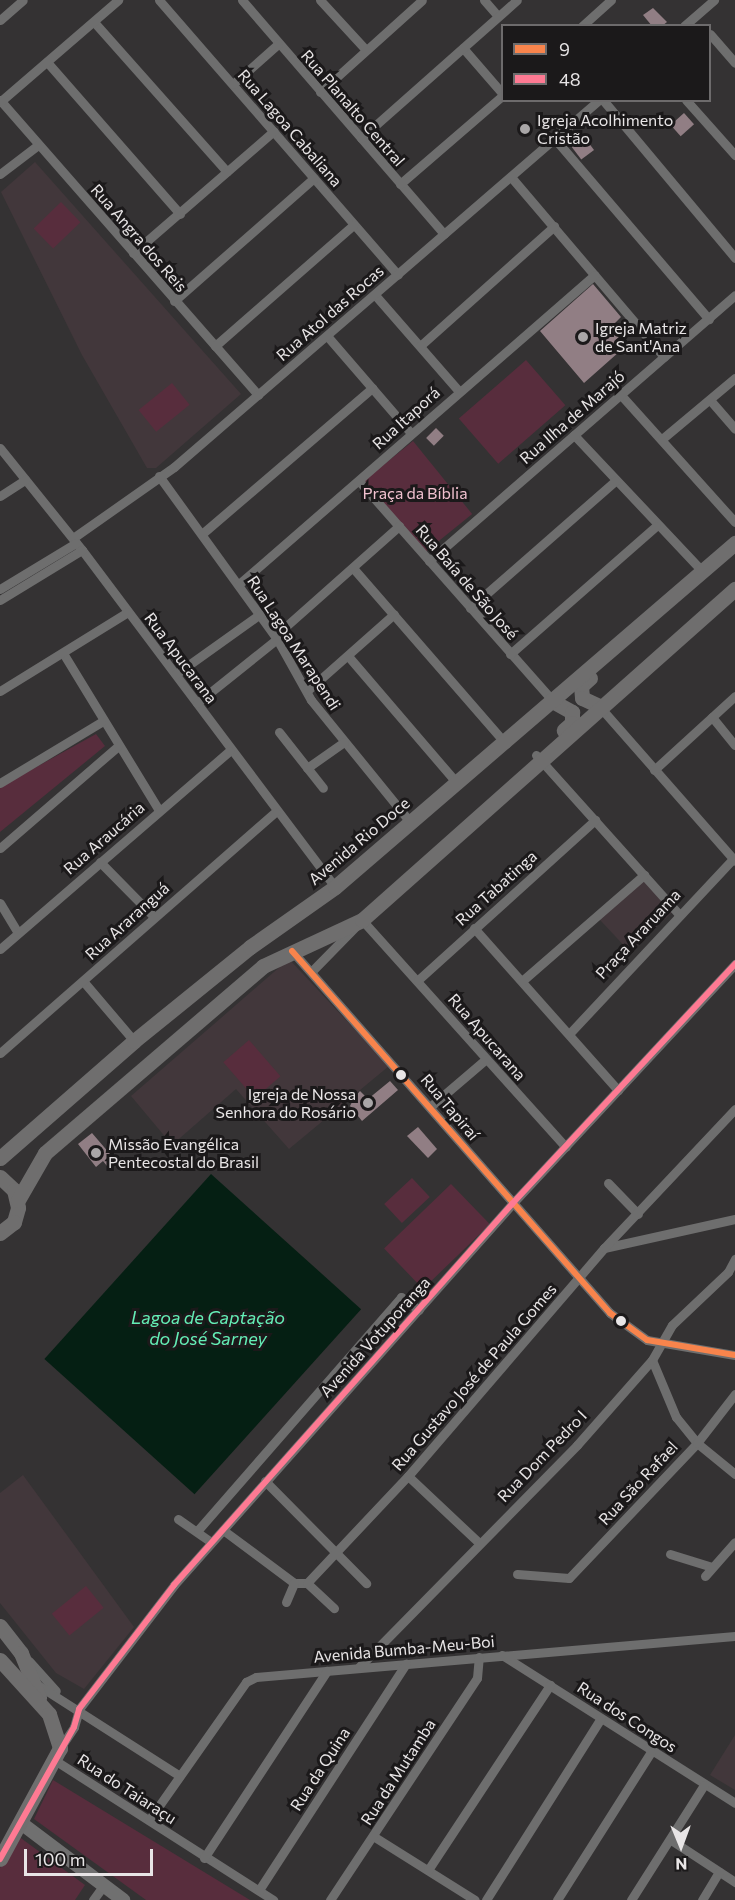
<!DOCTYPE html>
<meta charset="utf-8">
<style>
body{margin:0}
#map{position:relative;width:735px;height:1900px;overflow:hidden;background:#343233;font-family:Commissioner,sans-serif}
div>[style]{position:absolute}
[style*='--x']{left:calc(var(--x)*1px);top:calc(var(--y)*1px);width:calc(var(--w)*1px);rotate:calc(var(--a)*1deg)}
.built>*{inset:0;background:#42373b;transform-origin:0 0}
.green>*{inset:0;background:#582d3d;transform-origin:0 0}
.water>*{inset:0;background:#051f13;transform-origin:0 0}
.building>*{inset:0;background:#917e84;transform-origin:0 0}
.street>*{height:9px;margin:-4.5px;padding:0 4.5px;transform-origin:4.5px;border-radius:4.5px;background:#6e6e6e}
.secondary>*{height:14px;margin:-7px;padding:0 7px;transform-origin:7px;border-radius:7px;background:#707070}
.primary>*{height:15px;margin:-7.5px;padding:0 7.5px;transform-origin:7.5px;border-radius:7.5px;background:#6f6e6e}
.bus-1>*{height:6px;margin:-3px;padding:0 3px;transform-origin:3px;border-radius:3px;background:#f8844c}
.bus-2>*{height:6px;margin:-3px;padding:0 3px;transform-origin:3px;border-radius:3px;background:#fe7a93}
.dots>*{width:16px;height:16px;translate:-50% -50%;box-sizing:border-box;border:3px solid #1b191a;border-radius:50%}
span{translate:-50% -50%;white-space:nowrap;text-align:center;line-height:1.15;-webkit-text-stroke:6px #1b191a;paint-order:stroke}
.street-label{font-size:16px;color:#e8e5e6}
.poi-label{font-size:16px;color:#e8e5e6}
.left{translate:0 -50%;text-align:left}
.right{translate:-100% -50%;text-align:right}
.park-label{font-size:16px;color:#f1c1cf}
.water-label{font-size:18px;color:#64eeb6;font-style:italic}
.legend{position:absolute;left:501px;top:24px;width:210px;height:78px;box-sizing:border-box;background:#1b191a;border:2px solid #6d6b6c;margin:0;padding:8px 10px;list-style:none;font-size:18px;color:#e8e5e6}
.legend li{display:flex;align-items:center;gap:12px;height:30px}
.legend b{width:30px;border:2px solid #6d6b6c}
.north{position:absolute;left:651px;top:1816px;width:60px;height:60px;-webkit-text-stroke:4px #1b191a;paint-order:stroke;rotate:179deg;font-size:16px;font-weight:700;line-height:24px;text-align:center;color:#e8e5e6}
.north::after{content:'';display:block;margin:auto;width:21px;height:27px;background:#e8e5e6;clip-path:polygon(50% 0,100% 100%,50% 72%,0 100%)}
.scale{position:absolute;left:24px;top:1849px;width:129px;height:27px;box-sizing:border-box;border:3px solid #e8e5e6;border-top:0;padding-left:8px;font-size:18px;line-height:21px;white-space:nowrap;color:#e8e5e6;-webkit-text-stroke:4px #1b191a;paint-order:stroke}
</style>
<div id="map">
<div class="built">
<i style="clip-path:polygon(35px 162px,241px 394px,156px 468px,147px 468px,82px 355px,1px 192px)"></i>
<i style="left:641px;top:873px;width:50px;height:62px;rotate:47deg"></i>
<i style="clip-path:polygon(289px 959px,389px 1066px,289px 1149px,236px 1089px,172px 1145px,131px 1096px)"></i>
<i style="clip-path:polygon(23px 1475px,134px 1627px,84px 1689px,56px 1673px,0 1603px,0 1493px)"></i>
<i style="clip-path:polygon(735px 1735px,735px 1790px,710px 1775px)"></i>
</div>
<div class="green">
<i style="left:61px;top:202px;width:28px;height:38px;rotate:46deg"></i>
<i style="left:526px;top:360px;width:60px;height:89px;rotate:49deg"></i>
<i style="left:172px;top:383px;width:28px;height:43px;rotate:51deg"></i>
<i style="left:413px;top:441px;width:94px;height:64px;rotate:51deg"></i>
<i style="clip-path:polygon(96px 734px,105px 746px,0 832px,0 787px)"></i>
<i style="left:249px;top:1040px;width:48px;height:34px;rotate:49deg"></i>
<i style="left:412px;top:1178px;width:26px;height:38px;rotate:47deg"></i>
<i style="left:451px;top:1184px;width:56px;height:93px;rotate:46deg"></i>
<i style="left:86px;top:1586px;width:28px;height:44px;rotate:51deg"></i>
<i style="clip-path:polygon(53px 1780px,250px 1900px,146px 1900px,34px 1819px)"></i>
<i style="clip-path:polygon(18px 1836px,85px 1885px,75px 1900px,0 1900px,0 1868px)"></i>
</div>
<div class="water">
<i style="left:211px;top:1174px;width:202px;height:249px;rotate:42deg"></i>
</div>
<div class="building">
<i style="clip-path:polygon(653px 8px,667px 22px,662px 26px,652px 26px,643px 15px)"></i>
<i style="left:684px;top:113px;width:15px;height:18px;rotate:48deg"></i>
<i style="left:579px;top:130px;width:25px;height:16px;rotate:53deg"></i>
<i style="clip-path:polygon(593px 284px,621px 317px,612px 326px,628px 344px,584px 383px,540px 331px)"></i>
<i style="left:436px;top:428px;width:11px;height:14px;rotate:45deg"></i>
<i style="clip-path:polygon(390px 1081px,398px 1090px,362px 1121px,350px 1106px,354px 1098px,360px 1091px,368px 1099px)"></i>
<i style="clip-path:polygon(418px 1127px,437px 1149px,428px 1158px,407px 1136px)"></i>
<i style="clip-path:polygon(92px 1133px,116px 1161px,107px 1166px,103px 1161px,96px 1167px,78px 1144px)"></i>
</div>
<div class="street">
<i style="--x:159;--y:0;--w:364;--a:49"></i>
<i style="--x:242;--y:0;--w:309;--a:49.2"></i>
<i style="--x:320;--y:0;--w:68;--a:47.4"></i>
<i style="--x:484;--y:0;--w:21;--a:49"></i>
<i style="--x:0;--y:20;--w:30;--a:-41"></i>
<i style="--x:94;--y:22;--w:200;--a:48.4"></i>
<i style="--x:582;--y:26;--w:39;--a:-42"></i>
<i style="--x:684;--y:26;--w:40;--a:-41"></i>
<i style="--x:710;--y:34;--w:38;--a:49"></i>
<i style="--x:463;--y:48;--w:60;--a:49.1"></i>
<i style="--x:47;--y:62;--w:202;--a:48.8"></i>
<i style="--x:233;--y:84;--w:60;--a:-41.6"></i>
<i style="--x:320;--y:92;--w:137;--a:-42"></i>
<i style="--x:0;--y:100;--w:392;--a:48.8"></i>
<i style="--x:603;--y:100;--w:206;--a:50.1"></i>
<i style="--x:686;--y:100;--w:74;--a:48.3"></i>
<i style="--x:1;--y:101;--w:155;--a:-40.8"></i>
<i style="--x:361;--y:138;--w:208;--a:-41.5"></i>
<i style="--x:555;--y:139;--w:237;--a:49.5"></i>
<i style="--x:0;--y:174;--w:48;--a:-37.3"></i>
<i style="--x:511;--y:177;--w:236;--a:49.6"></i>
<i style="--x:400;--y:184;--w:135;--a:-40.8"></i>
<i style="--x:133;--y:253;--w:186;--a:-40.9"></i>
<i style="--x:375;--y:295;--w:126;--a:48.9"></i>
<i style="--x:174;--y:301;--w:186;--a:-41.3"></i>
<i style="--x:328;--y:337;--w:127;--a:49.2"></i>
<i style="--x:215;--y:346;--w:184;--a:-41.2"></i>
<i style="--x:420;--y:346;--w:180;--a:-41.8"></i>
<i style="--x:620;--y:394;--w:172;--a:48.1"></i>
<i style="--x:710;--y:400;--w:38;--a:49"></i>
<i style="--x:574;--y:435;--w:188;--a:46.7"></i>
<i style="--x:662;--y:439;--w:95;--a:-39.9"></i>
<i style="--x:0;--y:448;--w:131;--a:51.2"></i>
<i style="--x:82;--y:550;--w:421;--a:53.1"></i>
<i style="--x:159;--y:476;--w:201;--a:54.1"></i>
<i style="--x:277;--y:639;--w:70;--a:60.9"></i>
<i style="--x:311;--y:700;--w:157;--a:50.9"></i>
<i style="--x:359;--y:481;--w:295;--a:48.6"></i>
<i style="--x:0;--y:496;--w:30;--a:-33"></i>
<i style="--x:203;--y:533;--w:223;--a:-40.6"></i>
<i style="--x:73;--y:538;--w:123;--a:-35.1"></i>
<i style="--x:174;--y:467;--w:562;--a:-40.81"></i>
<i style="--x:429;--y:561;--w:405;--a:-41"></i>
<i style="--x:353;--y:568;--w:233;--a:49"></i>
<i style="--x:239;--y:584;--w:471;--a:-41"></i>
<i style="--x:0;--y:589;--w:89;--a:-31.2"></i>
<i style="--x:0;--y:600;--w:96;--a:-31.4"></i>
<i style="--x:470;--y:608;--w:193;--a:-41.2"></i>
<i style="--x:275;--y:636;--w:166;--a:-41.6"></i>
<i style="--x:63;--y:653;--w:184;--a:58.6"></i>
<i style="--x:510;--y:654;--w:194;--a:-41.2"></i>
<i style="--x:348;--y:656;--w:167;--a:49.4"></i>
<i style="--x:176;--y:674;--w:103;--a:-35.5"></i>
<i style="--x:0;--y:691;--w:150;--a:-31.7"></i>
<i style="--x:307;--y:691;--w:116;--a:-41.5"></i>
<i style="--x:197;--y:703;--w:102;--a:-38.7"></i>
<i style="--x:599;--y:706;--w:206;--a:48.7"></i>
<i style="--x:712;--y:717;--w:36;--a:51"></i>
<i style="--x:279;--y:732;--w:71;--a:51.8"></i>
<i style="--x:536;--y:755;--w:212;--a:48.1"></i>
<i style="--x:307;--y:768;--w:45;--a:-35.1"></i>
<i style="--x:654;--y:770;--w:110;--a:-42.4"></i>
<i style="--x:0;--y:783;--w:118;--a:-31.1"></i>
<i style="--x:0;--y:848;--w:155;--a:-40.8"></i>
<i style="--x:100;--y:862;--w:76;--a:45.5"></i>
<i style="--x:0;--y:903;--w:35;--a:59"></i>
<i style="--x:474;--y:928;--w:217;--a:48.4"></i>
<i style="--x:0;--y:949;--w:303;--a:-40.8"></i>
<i style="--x:292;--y:951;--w:482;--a:48.7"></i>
<i style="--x:610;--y:1313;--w:46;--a:36.1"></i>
<i style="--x:647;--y:1340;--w:89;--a:9.7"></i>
<i style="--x:311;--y:972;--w:73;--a:-45.6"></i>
<i style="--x:362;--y:920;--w:305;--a:48.1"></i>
<i style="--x:418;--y:980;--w:239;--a:-42.1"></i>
<i style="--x:83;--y:981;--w:79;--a:49.6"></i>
<i style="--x:522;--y:981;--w:162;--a:-41"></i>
<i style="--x:569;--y:1034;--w:240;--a:-46.9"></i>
<i style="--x:0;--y:1053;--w:366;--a:-41.2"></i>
<i style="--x:431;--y:1106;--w:72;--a:-40.5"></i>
<i style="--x:608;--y:1183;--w:43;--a:45.9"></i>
<i style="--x:604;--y:1248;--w:134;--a:-12.5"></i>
<i style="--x:652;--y:1360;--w:62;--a:67.2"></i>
<i style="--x:676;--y:1417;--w:33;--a:51"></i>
<i style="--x:697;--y:1443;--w:49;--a:39.2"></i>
<i style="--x:408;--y:1476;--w:96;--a:43.3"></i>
<i style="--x:265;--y:1481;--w:144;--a:45.3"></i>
<i style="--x:178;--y:1519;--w:40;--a:34.9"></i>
<i style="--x:198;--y:1530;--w:309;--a:-48.9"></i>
<i style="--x:401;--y:1297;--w:22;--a:36"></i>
<i style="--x:223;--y:1530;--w:89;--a:36.7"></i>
<i style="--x:294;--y:1583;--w:13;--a:0"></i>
<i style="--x:307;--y:1583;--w:37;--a:43"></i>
<i style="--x:670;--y:1554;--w:44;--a:17.2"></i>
<i style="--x:517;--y:1574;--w:52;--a:4.4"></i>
<i style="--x:569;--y:1578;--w:186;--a:-46.5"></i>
<i style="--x:697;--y:1443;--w:62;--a:-52.2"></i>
<i style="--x:705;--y:1576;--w:45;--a:-48.6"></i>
<i style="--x:307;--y:1583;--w:147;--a:-46.7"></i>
<i style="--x:408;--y:1476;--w:301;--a:-49.3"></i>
<i style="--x:604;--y:1248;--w:191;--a:-46.7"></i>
<i style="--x:286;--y:1602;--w:21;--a:-67"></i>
<i style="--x:502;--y:1655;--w:276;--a:32.4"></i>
<i style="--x:29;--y:1661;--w:40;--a:48"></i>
<i style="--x:359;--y:1667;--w:311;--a:-45.5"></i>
<i style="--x:577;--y:1445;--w:113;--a:-48.6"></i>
<i style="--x:652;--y:1360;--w:40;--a:-60.3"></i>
<i style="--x:672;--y:1325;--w:77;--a:-43.4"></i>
<i style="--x:728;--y:1272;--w:15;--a:-62"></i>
<i style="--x:33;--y:1682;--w:174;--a:32.6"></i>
<i style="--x:60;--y:1748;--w:25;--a:-56"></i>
<i style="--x:74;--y:1727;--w:19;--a:-74"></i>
<i style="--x:79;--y:1709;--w:156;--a:-52.5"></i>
<i style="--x:174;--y:1585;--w:509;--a:-48.42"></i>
<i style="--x:512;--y:1204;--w:328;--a:-47.1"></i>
<i style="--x:56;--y:1761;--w:258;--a:32.6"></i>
<i style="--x:149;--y:1820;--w:169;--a:-54.9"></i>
<i style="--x:246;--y:1682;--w:11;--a:-27"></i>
<i style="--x:256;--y:1677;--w:481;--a:-4.9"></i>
<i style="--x:373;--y:1836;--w:120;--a:32.1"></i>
<i style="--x:671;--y:1840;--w:77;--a:33.3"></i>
<i style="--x:204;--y:1858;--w:224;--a:-56.7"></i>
<i style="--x:428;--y:1870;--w:222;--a:-56.6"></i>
<i style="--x:259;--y:1890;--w:270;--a:-57"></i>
<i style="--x:93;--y:1900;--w:17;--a:-54"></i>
<i style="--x:330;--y:1900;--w:266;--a:-56.5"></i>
<i style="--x:477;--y:1678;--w:21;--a:-85"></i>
<i style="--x:486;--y:1900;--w:215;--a:-57.7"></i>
<i style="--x:557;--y:1900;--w:175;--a:-57.6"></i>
<i style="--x:631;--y:1900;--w:136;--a:-57.6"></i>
<i style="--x:702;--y:1900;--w:33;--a:-59"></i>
</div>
<div class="secondary">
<i style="--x:21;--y:1823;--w:128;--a:37"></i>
</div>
<div class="primary">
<i style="--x:590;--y:678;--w:12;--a:138"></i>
<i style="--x:581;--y:686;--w:12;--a:85"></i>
<i style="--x:582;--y:698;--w:19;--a:25"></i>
<i style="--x:554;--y:702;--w:21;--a:29"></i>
<i style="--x:572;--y:712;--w:11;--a:90"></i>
<i style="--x:572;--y:723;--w:11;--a:139"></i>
<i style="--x:0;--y:1158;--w:178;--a:-41.1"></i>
<i style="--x:134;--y:1041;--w:149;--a:-39"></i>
<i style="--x:250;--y:947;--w:104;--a:-35.2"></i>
<i style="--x:335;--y:887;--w:528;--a:-40.7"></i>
<i style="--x:0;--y:1177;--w:19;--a:43"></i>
<i style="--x:14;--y:1190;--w:18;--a:77"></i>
<i style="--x:18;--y:1208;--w:15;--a:106"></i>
<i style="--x:14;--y:1222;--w:18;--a:142"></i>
<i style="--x:18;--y:1200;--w:54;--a:-60.1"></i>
<i style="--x:45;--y:1153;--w:287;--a:-40.6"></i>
<i style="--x:263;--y:966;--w:109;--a:-24.9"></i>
<i style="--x:362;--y:920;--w:499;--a:-41.6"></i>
<i style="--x:0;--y:1626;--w:34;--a:52"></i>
<i style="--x:21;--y:1653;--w:48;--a:67.8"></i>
<i style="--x:0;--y:1660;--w:73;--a:47.8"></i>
<i style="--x:49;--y:1714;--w:36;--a:72"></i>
<i style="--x:60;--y:1748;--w:126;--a:118.4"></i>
</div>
<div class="bus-1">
<i style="--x:292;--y:951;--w:482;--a:48.7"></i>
<i style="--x:610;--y:1313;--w:46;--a:36.1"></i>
<i style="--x:647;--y:1340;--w:89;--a:9.7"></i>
</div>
<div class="bus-2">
<i style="--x:0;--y:1859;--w:151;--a:-60.7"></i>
<i style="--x:74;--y:1727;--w:19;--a:-74"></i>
<i style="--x:79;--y:1709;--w:156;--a:-52.5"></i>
<i style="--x:174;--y:1585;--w:509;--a:-48.42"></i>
<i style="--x:512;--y:1204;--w:328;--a:-47.1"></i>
</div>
<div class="dots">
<i style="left:525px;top:129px;background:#a9a6a7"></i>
<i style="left:583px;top:337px;background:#a9a6a7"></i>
<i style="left:401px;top:1075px;background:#e8e5e6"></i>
<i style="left:368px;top:1103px;background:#a9a6a7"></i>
<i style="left:96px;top:1153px;background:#a9a6a7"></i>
<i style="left:621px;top:1321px;background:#e8e5e6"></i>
</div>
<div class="street-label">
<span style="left:353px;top:108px;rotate:49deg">Rua Planalto Central</span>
<span style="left:290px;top:128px;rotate:49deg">Rua Lagoa Cabaliana</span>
<span style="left:139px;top:238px;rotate:49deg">Rua Angra dos Reis</span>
<span style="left:330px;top:313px;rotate:-41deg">Rua Atol das Rocas</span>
<span style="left:572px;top:417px;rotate:-41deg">Rua Ilha de Marajó</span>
<span style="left:406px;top:418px;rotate:-42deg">Rua Itaporá</span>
<span style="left:467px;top:582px;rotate:49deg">Rua Baía de São José</span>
<span style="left:294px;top:643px;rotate:57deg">Rua Lagoa Marapendi</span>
<span style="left:181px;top:658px;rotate:53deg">Rua Apucarana</span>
<span style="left:104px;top:838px;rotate:-41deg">Rua Araucária</span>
<span style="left:359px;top:841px;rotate:-40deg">Avenida Rio Doce</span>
<span style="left:496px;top:888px;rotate:-42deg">Rua Tabatinga</span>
<span style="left:127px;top:921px;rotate:-42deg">Rua Araranguá</span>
<span style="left:638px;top:934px;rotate:-47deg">Praça Araruama</span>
<span style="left:487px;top:1037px;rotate:49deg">Rua Apucarana</span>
<span style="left:450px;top:1107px;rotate:50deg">Rua Tapiraí</span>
<span style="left:375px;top:1337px;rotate:-48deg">Avenida Votuporanga</span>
<span style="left:474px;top:1377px;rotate:-49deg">Rua Gustavo José de Paula Gomes</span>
<span style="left:542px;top:1456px;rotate:-46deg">Rua Dom Pedro I</span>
<span style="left:638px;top:1483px;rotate:-47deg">Rua São Rafael</span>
<span style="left:404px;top:1649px;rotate:-5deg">Avenida Bumba-Meu-Boi</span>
<span style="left:627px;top:1717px;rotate:33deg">Rua dos Congos</span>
<span style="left:320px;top:1769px;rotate:-57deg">Rua da Quina</span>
<span style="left:398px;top:1772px;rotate:-57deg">Rua da Mutamba</span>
<span style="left:127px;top:1789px;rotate:33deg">Rua do Taiaraçu</span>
</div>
<div class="poi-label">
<span class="left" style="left:537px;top:129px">Igreja Acolhimento<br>Cristão</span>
<span class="left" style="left:595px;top:337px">Igreja Matriz<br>de Sant'Ana</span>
<span class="right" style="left:356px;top:1103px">Igreja de Nossa<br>Senhora do Rosário</span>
<span class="left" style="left:108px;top:1153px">Missão Evangélica<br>Pentecostal do Brasil</span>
</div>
<div class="park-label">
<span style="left:415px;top:493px">Praça da Bíblia</span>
</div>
<div class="water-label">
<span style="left:208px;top:1328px">Lagoa de Captação<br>do José Sarney</span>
</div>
<ul class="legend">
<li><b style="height:8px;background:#f8844c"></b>9</li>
<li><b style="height:8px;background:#fe7a93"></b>48</li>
</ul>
<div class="north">N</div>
<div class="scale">100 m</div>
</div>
